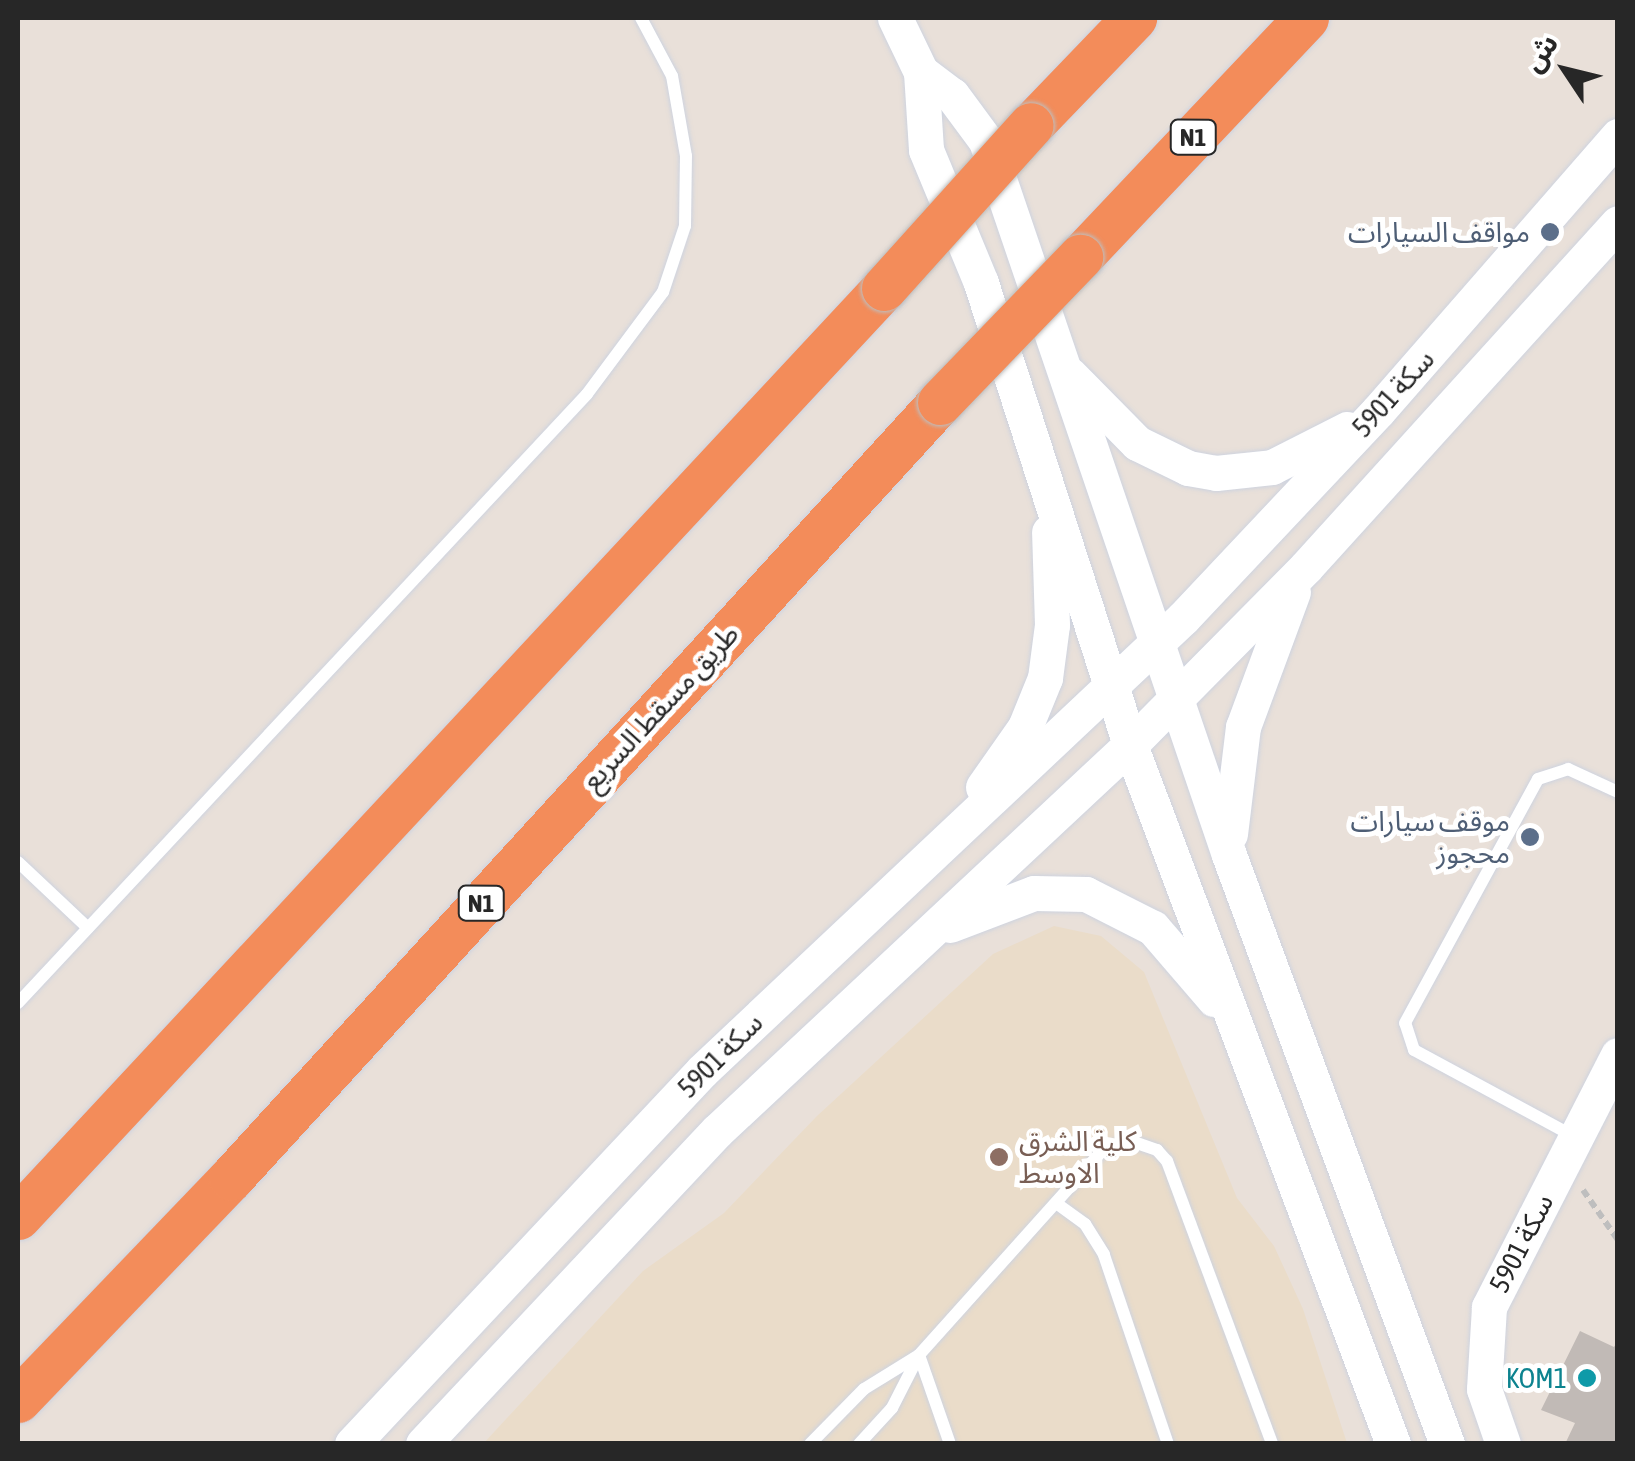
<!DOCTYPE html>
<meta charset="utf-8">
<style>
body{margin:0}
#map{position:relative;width:1635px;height:1461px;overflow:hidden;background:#e9e0d9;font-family:"Asap Condensed","Noto Sans Arabic",sans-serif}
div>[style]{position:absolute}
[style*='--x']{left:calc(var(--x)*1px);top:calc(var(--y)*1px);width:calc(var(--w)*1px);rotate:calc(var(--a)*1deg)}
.education>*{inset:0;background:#eadcc9}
.building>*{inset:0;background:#c1bab6}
.path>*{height:6px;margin-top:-3px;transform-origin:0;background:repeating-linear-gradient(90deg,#bebebe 0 8px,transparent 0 13px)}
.roads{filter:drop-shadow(0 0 2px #ced3df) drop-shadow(0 0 2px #ced3df)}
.lane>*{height:12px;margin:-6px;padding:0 6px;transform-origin:6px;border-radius:6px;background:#fff}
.secondary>*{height:35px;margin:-17.5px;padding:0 17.5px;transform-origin:17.5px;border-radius:17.5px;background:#fff}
.highway>*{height:45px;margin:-22.5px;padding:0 22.5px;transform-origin:22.5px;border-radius:22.5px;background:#f38c5a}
.bridges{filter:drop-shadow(0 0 2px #bebebe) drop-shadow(0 0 2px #bebebe)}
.highway-bridge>*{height:45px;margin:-22.5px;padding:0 22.5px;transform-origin:22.5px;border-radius:22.5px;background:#f38c5a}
.dots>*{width:28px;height:28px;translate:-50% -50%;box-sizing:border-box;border:5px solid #fff;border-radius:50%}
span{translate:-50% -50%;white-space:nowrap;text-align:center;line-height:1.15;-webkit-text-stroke:10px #fff;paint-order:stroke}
.shield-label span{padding:2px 8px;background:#fff;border:2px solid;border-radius:8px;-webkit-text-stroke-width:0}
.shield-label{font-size:25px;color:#272727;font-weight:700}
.service-label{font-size:28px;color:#4e5e75}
.right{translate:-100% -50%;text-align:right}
.street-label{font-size:28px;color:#272727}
.education-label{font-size:28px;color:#785e54}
.left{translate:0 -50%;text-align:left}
.culture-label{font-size:28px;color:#0d838f}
.frame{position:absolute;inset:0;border:20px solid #272727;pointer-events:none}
.north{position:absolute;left:1515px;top:20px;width:100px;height:100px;-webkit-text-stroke:8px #fff;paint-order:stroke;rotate:305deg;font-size:28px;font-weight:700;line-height:40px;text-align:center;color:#272727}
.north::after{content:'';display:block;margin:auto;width:35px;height:45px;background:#272727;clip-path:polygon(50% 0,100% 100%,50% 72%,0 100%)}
</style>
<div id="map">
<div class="education">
<i style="clip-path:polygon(1054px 926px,1101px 936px,1144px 972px,1237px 1198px,1274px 1246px,1303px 1309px,1347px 1443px,483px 1444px,643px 1271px,724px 1213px,817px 1116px,993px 954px)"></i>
</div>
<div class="building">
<i style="clip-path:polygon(1580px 1331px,1614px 1347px,1618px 1341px,1618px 1444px,1565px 1444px,1575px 1423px,1541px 1410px)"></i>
</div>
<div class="path">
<i style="--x:1583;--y:1190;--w:61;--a:55"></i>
</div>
<div class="roads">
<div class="lane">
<i style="--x:18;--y:862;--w:96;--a:43.3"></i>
<i style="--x:18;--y:1003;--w:833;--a:-46.94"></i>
<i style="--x:587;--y:394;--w:127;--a:-53.3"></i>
<i style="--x:663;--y:292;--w:70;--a:-71.6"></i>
<i style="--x:685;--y:226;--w:70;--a:-89.2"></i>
<i style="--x:686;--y:156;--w:81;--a:-99.9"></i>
<i style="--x:672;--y:76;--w:66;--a:-118.1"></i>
<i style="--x:1575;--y:1137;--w:183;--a:-151.6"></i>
<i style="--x:1414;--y:1050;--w:28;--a:-108"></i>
<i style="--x:1405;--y:1023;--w:278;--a:-61.4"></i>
<i style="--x:1538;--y:779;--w:32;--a:-18"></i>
<i style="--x:1568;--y:769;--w:55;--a:24.7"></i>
<i style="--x:1056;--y:1203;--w:36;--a:36"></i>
<i style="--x:1085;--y:1224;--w:36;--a:58"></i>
<i style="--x:1104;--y:1255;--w:200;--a:71.3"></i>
<i style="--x:919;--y:1355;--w:94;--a:70.8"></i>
<i style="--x:810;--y:1444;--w:77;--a:-45.5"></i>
<i style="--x:864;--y:1389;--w:65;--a:-31.7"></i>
<i style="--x:859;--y:1444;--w:49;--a:-47.5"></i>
<i style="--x:892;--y:1408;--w:59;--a:-63"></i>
<i style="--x:919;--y:1355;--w:273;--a:-48.1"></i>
<i style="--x:1101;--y:1152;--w:30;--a:-24"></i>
<i style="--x:1128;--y:1140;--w:31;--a:19"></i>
<i style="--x:1157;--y:1150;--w:15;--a:48"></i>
<i style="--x:1167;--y:1161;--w:302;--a:69.6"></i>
</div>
<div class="secondary">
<i style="--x:895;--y:18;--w:60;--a:64.3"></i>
<i style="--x:921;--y:72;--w:78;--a:86.3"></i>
<i style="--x:926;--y:150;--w:144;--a:67.5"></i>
<i style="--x:981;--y:283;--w:485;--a:72.1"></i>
<i style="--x:1130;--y:745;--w:747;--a:69.38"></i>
<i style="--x:921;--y:72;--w:39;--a:37"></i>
<i style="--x:952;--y:95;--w:57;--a:53.5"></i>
<i style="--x:986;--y:141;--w:754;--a:71.2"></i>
<i style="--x:1229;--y:855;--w:628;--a:69.69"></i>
<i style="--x:1069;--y:374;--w:97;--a:45.4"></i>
<i style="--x:1137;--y:443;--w:57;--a:26.1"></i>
<i style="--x:1188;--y:468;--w:28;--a:10"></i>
<i style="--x:1216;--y:473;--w:56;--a:-6.1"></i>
<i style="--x:1272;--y:467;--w:84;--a:-26.9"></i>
<i style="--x:983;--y:787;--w:73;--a:-55"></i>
<i style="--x:1025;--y:727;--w:53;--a:-67.8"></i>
<i style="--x:1045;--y:678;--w:53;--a:-82.5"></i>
<i style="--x:1052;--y:625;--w:93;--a:-91.8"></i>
<i style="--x:1230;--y:834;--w:108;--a:-83.1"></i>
<i style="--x:1243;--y:727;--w:144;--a:-69.7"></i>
<i style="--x:950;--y:925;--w:90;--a:-20.9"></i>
<i style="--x:1034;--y:893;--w:52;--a:1.1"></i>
<i style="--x:1086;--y:894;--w:75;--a:26.9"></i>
<i style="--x:1153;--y:928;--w:94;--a:49.3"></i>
<i style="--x:352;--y:1444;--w:511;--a:-46.82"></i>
<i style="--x:702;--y:1071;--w:661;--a:-43.28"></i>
<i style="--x:1183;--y:618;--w:284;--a:-46.7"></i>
<i style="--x:1378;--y:411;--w:365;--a:-48.9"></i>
<i style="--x:423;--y:1444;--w:429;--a:-46.8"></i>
<i style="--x:717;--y:1131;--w:565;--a:-43.06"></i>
<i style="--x:1130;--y:745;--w:250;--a:-45.3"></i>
<i style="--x:1306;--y:567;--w:464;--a:-47.8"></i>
<i style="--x:1503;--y:1444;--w:58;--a:-109.1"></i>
<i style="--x:1484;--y:1389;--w:82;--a:-86.5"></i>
<i style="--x:1489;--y:1307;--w:283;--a:-62.9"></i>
</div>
<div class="highway">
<i style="--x:1031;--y:125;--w:149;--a:-46.1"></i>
<i style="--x:1080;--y:257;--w:329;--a:-46.6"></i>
<i style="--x:18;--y:1217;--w:1270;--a:-47.01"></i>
<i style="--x:18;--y:1400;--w:308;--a:-46.2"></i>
<i style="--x:231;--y:1178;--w:1051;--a:-47.58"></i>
</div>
</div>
<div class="bridges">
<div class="highway-bridge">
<i style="--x:884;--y:288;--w:219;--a:-48"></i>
<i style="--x:940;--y:402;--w:202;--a:-46"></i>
</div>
</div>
<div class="dots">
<i style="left:1550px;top:232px;background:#5c6f8a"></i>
<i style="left:1530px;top:837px;background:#5c6f8a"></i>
<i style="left:999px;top:1157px;background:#8d6e63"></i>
<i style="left:1587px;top:1378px;background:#0f9aa8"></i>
</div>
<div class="shield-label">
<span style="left:1193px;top:137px">N1</span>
<span style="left:481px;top:903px">N1</span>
</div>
<div class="service-label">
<span class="right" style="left:1530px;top:232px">مواقف السيارات</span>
<span class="right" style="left:1510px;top:837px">موقف سيارات<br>محجوز</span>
</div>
<div class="street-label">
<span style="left:1393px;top:393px;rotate:-48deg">سكة 5901</span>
<span style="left:660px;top:707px;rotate:-47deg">طريق مسقط السريع</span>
<span style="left:720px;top:1055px;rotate:-45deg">سكة 5901</span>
<span style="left:1521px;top:1243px;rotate:-63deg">سكة 5901</span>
</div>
<div class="education-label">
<span class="left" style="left:1019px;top:1157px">كلية الشرق<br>الاوسط</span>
</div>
<div class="culture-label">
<span class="right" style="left:1567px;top:1378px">KOM1</span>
</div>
<div class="frame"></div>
<div class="north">ش</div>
</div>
